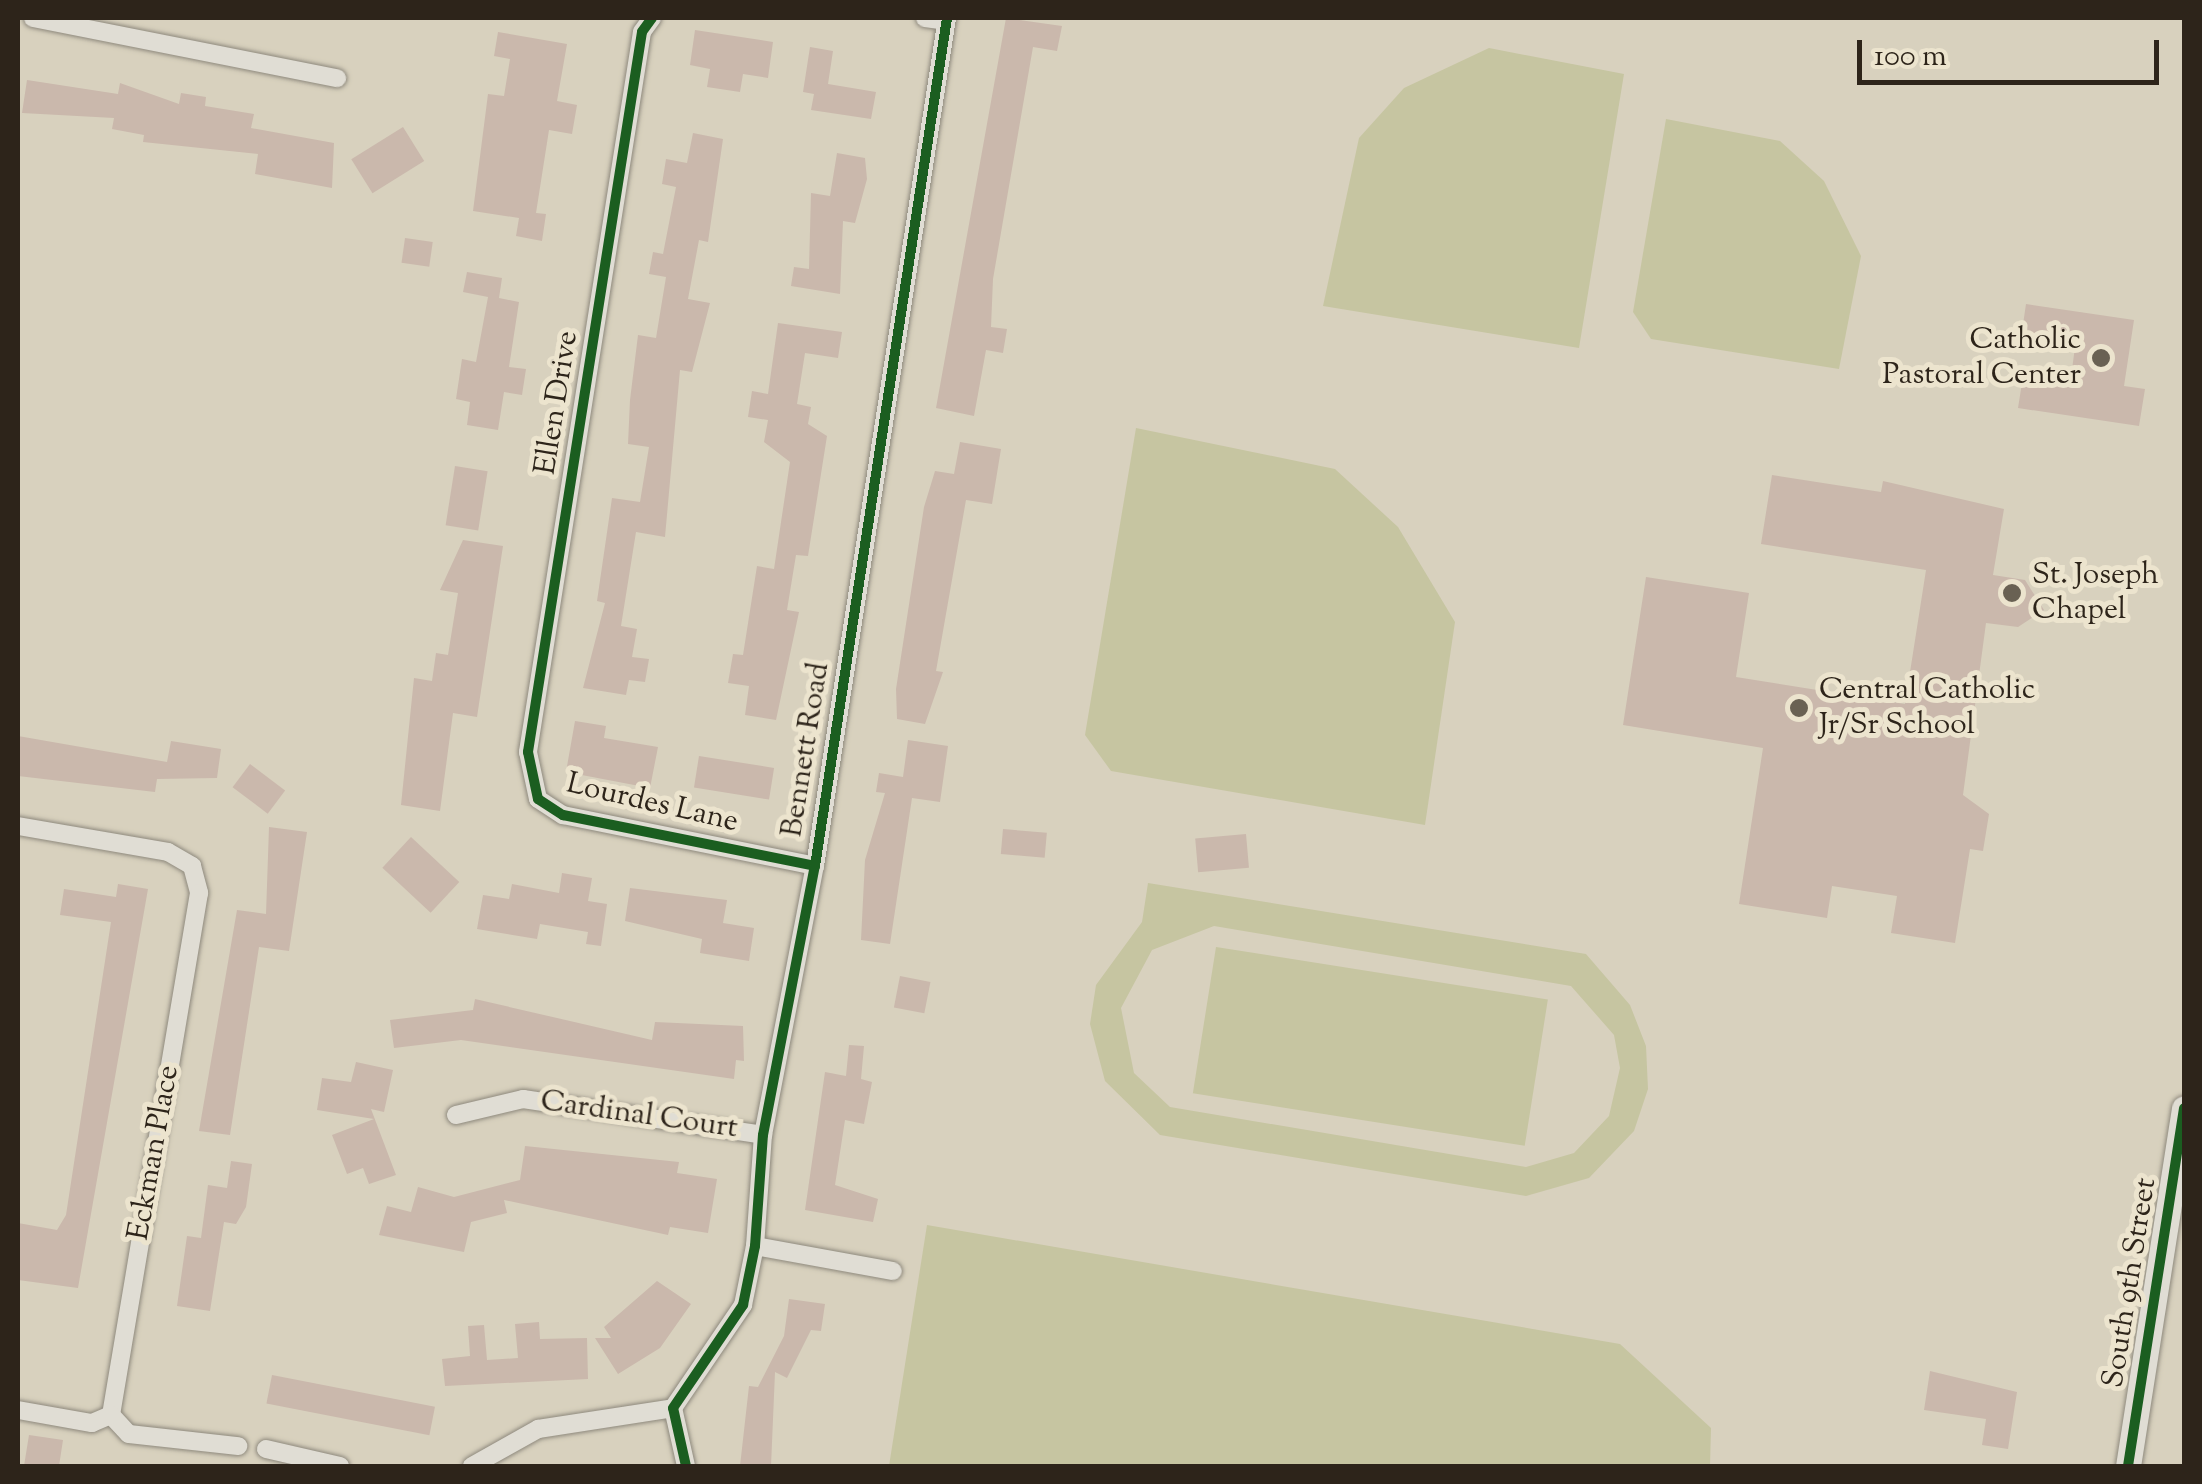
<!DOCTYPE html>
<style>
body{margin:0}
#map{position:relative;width:2202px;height:1484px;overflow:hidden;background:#d8d1be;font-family:"Sorts Mill Goudy",serif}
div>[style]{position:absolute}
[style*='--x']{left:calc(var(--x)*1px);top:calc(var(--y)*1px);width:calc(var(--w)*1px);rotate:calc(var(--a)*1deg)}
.green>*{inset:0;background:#c6c5a1;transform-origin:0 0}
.building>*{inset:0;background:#cab8ac;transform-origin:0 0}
.roads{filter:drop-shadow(0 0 2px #8e897d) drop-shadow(0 0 2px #8e897d)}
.street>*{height:18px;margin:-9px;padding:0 9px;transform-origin:9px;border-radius:9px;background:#e0ddd4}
.secondary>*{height:25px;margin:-12.5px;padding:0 12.5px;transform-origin:12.5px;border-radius:12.5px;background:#e0ddd4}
.cycleway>*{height:10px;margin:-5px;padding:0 5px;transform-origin:5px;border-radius:5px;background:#1b5e20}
.dots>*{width:28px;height:28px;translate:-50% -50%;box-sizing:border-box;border:5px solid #ece4ce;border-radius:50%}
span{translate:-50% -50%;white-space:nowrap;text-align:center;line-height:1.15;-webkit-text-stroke:10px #ece4ce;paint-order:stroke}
.poi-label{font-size:30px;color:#2d241a}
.right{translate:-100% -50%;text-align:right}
.left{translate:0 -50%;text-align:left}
.street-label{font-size:30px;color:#2d241a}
.frame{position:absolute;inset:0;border:20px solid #2d241a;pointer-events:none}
.scale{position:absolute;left:1857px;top:40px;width:302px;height:45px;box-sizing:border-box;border:5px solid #2d241a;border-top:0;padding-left:12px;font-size:30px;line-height:35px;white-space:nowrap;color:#2d241a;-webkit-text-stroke:8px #ece4ce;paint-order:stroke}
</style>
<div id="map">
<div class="green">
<i style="clip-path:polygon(1489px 48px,1624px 74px,1579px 348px,1323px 306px,1359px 138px,1404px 88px)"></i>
<i style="clip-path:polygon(1666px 119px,1780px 141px,1824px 181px,1861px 256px,1839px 369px,1651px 339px,1633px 312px)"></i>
<i style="clip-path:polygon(1136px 428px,1335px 469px,1398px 527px,1455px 622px,1425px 825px,1111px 771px,1085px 735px)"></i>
<i style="clip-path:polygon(evenodd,1148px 883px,1586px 954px,1630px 1005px,1646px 1046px,1648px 1089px,1634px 1131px,1589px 1178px,1526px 1196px,1160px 1135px,1105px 1081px,1090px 1024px,1096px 985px,1142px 922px,1148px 883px,1214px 926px,1571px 986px,1614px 1035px,1620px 1068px,1609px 1116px,1574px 1153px,1526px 1167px,1170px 1107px,1134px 1073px,1121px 1008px,1152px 950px,1214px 926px)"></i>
<i style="left:1216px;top:947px;width:336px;height:148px;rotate:9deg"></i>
<i style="clip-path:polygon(927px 1225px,1620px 1344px,1711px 1428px,1710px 1466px,889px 1466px)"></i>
</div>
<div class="building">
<i style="clip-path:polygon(1006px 18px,1062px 26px,1057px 51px,1033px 47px,993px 279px,991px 327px,1007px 329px,1003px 353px,986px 350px,974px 416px,936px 408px)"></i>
<i style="clip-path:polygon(695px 30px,773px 42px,768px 78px,743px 74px,740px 92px,707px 87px,710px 69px,690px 65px)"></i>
<i style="clip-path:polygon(498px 32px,567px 44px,557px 101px,577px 105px,572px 134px,549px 130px,536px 213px,546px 214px,542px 241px,516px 236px,519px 218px,473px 211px,488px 94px,504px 96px,510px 59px,494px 56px)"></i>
<i style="clip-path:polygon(810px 47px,833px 51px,828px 84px,876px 92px,871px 119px,811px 110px,814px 94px,803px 92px)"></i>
<i style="clip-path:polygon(27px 80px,118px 94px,120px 83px,179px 104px,181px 93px,206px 97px,205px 106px,254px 114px,251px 128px,334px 143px,332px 188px,255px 174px,258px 154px,143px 142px,144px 135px,112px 129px,114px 118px,22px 113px)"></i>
<i style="left:403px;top:127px;width:40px;height:61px;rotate:58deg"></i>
<i style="clip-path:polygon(693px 133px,723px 139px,708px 242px,699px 240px,688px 299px,710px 303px,692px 372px,680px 370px,665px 537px,636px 532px,621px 626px,637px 629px,632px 657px,649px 659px,645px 682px,629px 680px,626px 695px,583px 688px,605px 603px,597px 601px,612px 498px,640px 502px,649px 447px,628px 444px,630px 400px,638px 335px,656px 338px,666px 277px,649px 274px,653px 252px,663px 254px,676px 187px,662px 184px,666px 159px,687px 163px)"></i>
<i style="clip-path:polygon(837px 153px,865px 158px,867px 179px,855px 223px,843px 221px,840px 294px,791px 286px,794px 267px,809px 269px,811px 193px,830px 196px)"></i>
<i style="left:405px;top:238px;width:28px;height:25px;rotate:8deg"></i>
<i style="clip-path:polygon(467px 272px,502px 278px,499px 298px,519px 302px,509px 367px,526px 369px,522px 395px,504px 392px,498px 430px,467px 425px,470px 402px,456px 399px,462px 359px,476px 362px,488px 297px,463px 292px)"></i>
<i style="clip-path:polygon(2026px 304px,2134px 320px,2124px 386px,2145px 389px,2139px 426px,2018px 408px,2024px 370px,2071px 377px,2075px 347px,2021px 338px)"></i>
<i style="clip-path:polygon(778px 323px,842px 332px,838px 358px,805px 353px,797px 404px,811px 407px,808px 424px,827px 436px,808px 556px,796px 555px,787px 610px,799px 612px,776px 720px,745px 715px,749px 686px,728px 683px,733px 654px,743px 655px,757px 566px,774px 569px,790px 462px,764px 442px,768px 420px,748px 417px,752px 391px,768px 394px)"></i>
<i style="clip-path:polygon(960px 442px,1001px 449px,992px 504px,966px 500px,936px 671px,943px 672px,925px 724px,897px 719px,896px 689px,924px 507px,935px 471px,954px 474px)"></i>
<i style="left:455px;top:466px;width:33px;height:60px;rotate:9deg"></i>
<i style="clip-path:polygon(1772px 475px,1881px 492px,1883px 481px,2004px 509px,1993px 575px,2025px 580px,2044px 610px,2018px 627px,1986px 623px,1963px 795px,1989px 814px,1983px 851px,1970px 849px,1955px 943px,1891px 933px,1897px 896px,1832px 886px,1827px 918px,1739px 904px,1763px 748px,1623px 725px,1646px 577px,1749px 593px,1736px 677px,1905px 704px,1926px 570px,1761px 544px)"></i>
<i style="clip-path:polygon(463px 540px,503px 546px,477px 717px,453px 713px,440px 811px,401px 805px,414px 678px,432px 681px,436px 653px,448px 655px,458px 593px,440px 590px)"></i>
<i style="clip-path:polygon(575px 721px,606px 726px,604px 738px,658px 747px,650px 788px,566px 772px)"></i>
<i style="clip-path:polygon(18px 736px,167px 762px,171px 741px,221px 749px,217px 778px,157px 779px,155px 792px,18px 776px)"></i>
<i style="clip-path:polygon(908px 740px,948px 746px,940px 802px,912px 798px,890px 944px,861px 940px,865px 860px,885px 793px,876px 792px,879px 773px,903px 777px)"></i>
<i style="left:699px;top:756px;width:76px;height:32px;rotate:9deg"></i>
<i style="left:250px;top:764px;width:44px;height:29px;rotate:37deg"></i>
<i style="clip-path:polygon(269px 827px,307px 832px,289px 951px,259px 947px,230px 1135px,199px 1131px,237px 910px,266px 914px)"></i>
<i style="left:1003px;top:829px;width:44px;height:25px;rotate:5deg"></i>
<i style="left:1246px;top:834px;width:34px;height:51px;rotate:85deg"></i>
<i style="left:411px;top:837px;width:66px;height:42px;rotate:43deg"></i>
<i style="clip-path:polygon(562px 873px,592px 878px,588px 901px,607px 904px,601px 946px,586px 944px,588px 932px,540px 924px,537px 939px,477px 929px,483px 895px,509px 899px,512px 884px,559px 893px)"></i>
<i style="clip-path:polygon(118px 884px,148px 889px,78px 1288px,18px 1280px,18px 1223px,57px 1230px,66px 1215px,111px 922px,60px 915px,64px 889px,116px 897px)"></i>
<i style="clip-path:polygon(630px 888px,727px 900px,723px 923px,754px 928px,749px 961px,700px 953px,702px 939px,625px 921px)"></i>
<i style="left:900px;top:976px;width:31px;height:32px;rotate:11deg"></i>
<i style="clip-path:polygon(475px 999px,652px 1040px,655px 1022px,743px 1026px,744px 1061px,736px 1060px,734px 1079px,461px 1040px,394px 1048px,390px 1020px,473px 1010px)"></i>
<i style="clip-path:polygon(849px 1045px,864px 1046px,861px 1079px,872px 1082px,864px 1124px,845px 1120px,835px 1185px,878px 1199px,873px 1222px,805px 1210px,825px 1072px,846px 1076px)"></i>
<i style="clip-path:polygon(356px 1062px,393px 1070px,384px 1112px,371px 1109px,396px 1175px,369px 1184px,363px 1168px,347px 1174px,332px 1135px,374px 1119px,317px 1110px,322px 1078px,351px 1082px)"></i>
<i style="clip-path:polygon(525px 1146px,679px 1162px,677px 1173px,717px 1179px,708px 1233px,670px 1227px,668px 1235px,504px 1200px,507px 1213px,471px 1222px,464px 1252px,379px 1235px,387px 1206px,411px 1212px,418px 1187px,454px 1197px,520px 1180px)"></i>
<i style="clip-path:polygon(231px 1161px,252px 1164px,246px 1207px,236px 1224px,224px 1222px,210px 1311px,177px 1306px,187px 1236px,201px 1238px,208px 1185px,227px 1188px)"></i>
<i style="clip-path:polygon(657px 1281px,691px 1304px,660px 1348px,618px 1374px,595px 1338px,611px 1338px,604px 1327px)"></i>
<i style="clip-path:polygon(789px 1299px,825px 1304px,821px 1331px,811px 1330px,787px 1378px,775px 1372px,771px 1466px,740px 1466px,749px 1386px,758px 1387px,784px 1336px)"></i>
<i style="clip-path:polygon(539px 1322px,540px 1339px,587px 1338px,588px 1379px,445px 1386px,442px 1359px,470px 1356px,468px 1326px,484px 1325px,487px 1360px,518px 1358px,515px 1324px)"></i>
<i style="clip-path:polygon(1930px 1371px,2017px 1392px,2008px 1449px,1982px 1445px,1986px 1419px,1924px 1410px)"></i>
<i style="left:272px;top:1375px;width:166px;height:29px;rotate:11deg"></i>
<i style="clip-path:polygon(29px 1435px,63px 1440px,59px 1466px,24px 1466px)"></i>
</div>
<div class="roads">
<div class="street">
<i style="--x:33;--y:18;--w:310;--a:11.2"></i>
<i style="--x:652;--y:18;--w:17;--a:126"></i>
<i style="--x:642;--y:32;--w:729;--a:99"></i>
<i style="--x:528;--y:752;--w:48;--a:78"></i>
<i style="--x:538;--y:799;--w:30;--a:33"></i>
<i style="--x:563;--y:815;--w:257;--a:11.4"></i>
<i style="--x:925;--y:18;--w:21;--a:8"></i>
<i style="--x:18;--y:826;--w:152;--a:9.8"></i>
<i style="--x:168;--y:852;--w:28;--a:30"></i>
<i style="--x:192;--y:866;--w:28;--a:75"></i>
<i style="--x:199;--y:893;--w:529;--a:99.57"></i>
<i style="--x:111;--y:1415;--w:26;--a:47"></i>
<i style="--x:129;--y:1434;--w:110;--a:6.3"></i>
<i style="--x:456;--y:1115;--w:69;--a:-13.4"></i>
<i style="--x:523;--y:1099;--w:243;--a:8.5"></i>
<i style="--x:755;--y:1246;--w:140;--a:10.3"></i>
<i style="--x:18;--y:1410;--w:75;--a:10"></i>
<i style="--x:92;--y:1423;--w:21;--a:-23"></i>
<i style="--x:266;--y:1449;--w:76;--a:12.9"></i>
<i style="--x:472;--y:1466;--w:76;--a:-29.3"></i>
<i style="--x:538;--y:1429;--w:137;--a:-8.8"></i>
<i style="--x:686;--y:1466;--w:59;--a:-102.6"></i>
<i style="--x:673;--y:1408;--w:125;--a:-55.8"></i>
<i style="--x:743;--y:1305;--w:60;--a:-78.5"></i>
<i style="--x:755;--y:1246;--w:111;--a:-85.9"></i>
<i style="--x:763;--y:1135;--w:274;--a:-79.1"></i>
<i style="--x:815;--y:866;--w:858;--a:-81.15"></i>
</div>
<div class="secondary">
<i style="--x:2128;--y:1466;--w:362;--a:-81.1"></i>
</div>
</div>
<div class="cycleway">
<i style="--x:652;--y:18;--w:17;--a:126"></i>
<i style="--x:642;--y:32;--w:729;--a:99"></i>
<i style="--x:528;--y:752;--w:48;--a:78"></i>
<i style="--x:538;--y:799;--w:30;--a:33"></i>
<i style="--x:563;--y:815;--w:257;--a:11.4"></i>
<i style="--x:686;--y:1466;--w:59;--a:-102.6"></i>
<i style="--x:673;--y:1408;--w:125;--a:-55.8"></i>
<i style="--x:743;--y:1305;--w:60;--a:-78.5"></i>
<i style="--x:755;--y:1246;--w:111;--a:-85.9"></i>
<i style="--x:763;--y:1135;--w:274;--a:-79.1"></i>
<i style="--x:815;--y:866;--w:858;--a:-81.15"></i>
<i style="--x:2128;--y:1466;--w:362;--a:-81.1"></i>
</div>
<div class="dots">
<i style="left:2101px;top:358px;background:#696153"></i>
<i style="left:2012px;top:593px;background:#696153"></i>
<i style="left:1799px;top:708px;background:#696153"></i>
</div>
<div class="poi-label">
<span class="right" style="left:2081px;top:358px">Catholic<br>Pastoral Center</span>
<span class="left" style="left:2032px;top:593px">St. Joseph<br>Chapel</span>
<span class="left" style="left:1819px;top:708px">Central Catholic<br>Jr/Sr School</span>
</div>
<div class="street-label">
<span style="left:558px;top:403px;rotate:-81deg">Ellen Drive</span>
<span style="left:807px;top:750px;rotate:-81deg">Bennett Road</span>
<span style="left:652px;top:804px;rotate:13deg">Lourdes Lane</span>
<span style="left:639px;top:1116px;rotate:8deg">Cardinal Court</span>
<span style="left:155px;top:1153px;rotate:-80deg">Eckman Place</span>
<span style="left:2131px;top:1283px;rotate:-81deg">South 9th Street</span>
</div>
<div class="frame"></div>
<div class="scale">100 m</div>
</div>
